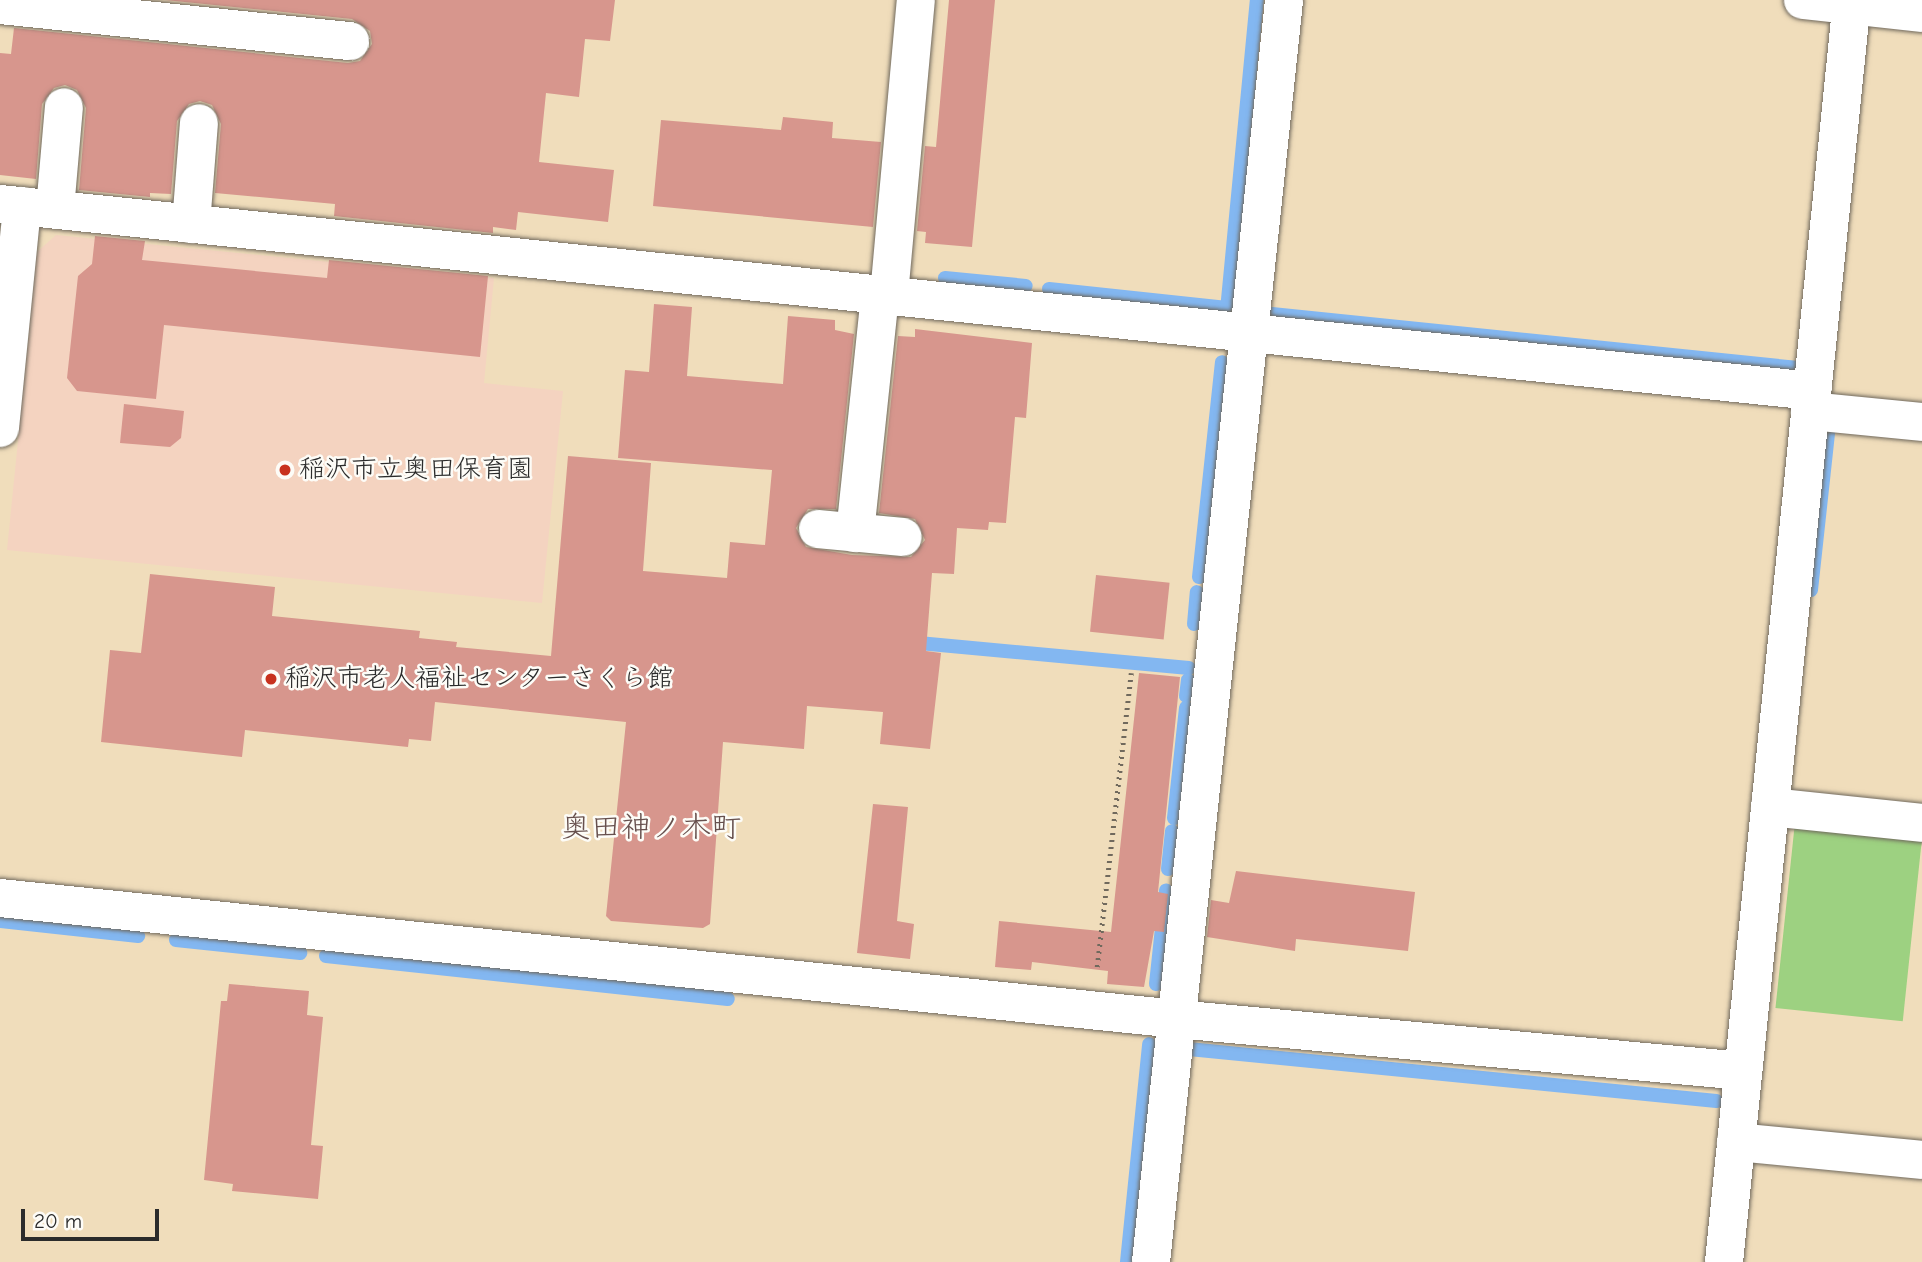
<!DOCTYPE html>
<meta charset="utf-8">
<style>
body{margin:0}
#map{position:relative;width:1922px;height:1262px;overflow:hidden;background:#f0ddbb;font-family:"Comic Neue","Klee One",sans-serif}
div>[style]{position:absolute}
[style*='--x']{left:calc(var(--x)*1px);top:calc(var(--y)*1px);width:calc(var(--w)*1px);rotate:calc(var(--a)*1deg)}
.built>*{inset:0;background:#f4d3c0}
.green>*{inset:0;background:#9dd181;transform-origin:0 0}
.stream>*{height:14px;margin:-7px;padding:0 7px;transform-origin:7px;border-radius:7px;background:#83b7f1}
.building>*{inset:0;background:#d7968d;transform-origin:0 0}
.path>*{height:4.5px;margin-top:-2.25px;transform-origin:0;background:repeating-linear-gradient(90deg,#70695d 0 2px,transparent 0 7px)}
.roads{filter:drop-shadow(0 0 2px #70695d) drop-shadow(0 0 2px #70695d)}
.minor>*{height:38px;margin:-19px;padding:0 19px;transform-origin:19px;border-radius:19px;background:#fff}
.dots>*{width:19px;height:19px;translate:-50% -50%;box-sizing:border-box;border:4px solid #fdfcf7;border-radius:50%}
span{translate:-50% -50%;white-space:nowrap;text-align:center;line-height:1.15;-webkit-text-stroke:5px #fdfcf7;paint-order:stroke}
.poi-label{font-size:26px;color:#2b2b2b}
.left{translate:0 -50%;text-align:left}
.quarter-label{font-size:30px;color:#67504d}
.scale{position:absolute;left:21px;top:1209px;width:138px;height:32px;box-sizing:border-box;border:4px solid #2b2b2b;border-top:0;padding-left:9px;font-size:21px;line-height:24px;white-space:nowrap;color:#2b2b2b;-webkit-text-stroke:5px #fdfcf7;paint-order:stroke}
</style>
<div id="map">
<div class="built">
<i style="clip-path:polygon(56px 235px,494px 278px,484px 383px,563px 391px,542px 603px,7px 550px,37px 252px)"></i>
</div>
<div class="green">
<i style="left:1795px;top:822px;width:128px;height:187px;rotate:6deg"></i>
</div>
<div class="stream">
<i style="--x:945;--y:278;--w:81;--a:5.6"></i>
<i style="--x:1049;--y:289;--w:179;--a:6.1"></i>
<i style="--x:1227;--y:310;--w:311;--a:-84.5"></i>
<i style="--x:1272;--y:314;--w:529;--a:5.86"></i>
<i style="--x:1199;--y:577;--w:216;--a:-83.9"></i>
<i style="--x:1811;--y:590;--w:167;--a:-83.8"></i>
<i style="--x:1194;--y:624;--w:32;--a:-85"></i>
<i style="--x:908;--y:642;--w:282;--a:5.3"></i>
<i style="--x:1186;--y:696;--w:16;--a:-83"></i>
<i style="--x:1174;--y:818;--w:111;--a:-83.8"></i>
<i style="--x:1168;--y:869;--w:38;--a:-84"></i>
<i style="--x:0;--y:921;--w:139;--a:6.2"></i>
<i style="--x:176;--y:940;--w:125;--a:6"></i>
<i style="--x:326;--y:956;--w:404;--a:6.1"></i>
<i style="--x:1156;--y:984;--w:94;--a:-83.9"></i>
<i style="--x:1189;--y:1049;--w:530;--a:5.64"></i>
<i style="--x:1127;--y:1262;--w:219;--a:-84.2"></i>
</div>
<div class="building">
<i style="clip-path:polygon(165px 0,615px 0,610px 41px,585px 39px,579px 97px,546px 93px,539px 162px,614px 170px,608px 222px,518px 212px,516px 230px,493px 227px,493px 233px,334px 216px,335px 204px,215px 193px,221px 124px,212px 105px,200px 101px,189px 104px,177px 121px,171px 194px,150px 193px,150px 197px,79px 190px,86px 108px,77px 90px,65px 85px,54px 88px,42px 104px,36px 179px,0 175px,0 53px,11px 54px,14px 28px,348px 63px,360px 61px,372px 44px,370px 31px,352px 19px)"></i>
<i style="clip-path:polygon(949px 0,995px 0,972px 247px,925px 243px,926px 232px,917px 231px,925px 146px,936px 147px)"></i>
<i style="clip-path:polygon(783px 117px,833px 122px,832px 138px,881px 142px,873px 227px,653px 206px,661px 120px,781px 130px)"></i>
<i style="clip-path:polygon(95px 236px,145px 241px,142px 260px,327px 278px,329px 260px,488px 276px,480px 357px,164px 325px,156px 399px,77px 391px,67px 378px,78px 276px,92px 264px)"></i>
<i style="clip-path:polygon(654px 304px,692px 307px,687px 376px,783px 384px,788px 316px,835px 320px,835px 330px,854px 334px,836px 509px,808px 509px,796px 528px,806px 547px,852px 555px,911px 557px,925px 540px,915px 519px,879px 513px,898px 336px,915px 337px,915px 329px,1032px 343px,1026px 418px,1015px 417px,1006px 523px,989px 522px,988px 530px,957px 528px,954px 574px,932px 573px,926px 651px,941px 653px,930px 749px,880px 744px,883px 712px,807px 706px,804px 749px,723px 742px,710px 924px,703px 928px,663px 925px,611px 921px,606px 916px,626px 722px,435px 702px,431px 741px,409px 739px,408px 747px,245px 730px,242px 757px,101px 742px,110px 650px,141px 653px,150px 574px,275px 587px,272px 616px,420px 631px,419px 638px,457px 642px,456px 647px,551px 656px,568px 456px,651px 463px,643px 571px,727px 578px,730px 542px,765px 545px,772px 470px,618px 458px,625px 370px,649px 372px)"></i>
<i style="clip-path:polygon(124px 404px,184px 411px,181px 438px,170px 447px,120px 443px)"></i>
<i style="left:1096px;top:575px;width:74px;height:57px;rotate:6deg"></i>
<i style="clip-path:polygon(1139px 673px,1180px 677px,1158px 892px,1168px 894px,1164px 932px,1154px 931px,1144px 987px,1107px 984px,1108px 971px,1032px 962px,1031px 970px,995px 967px,999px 921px,1111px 932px)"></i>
<i style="clip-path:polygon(873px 804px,908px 807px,897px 921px,914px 924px,910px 959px,857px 953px)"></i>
<i style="clip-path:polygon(1236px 871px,1415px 892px,1408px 951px,1296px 939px,1295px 951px,1207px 937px,1211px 900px,1229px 903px)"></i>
<i style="clip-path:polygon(229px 984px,309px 991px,307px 1015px,323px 1017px,311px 1145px,323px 1146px,318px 1199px,232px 1191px,233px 1184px,204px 1180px,221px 1001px,227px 1001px)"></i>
</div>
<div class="path">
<i style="--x:1097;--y:967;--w:296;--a:-83.4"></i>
</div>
<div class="roads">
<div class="minor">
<i style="--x:1803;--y:0;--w:120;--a:6.2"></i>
<i style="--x:0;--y:5;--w:352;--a:5.9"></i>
<i style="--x:0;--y:204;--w:1822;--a:5.89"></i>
<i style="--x:55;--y:209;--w:102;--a:-85"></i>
<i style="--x:191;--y:224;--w:101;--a:-85.5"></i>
<i style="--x:889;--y:295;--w:296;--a:-84.8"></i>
<i style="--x:1810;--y:411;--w:113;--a:5.6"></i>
<i style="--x:0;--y:428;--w:223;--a:-84.3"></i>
<i style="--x:818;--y:529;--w:85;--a:5.4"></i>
<i style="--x:855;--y:533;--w:239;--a:-84"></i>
<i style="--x:1770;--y:807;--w:153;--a:6"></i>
<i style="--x:0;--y:898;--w:1182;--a:5.87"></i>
<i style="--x:1176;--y:1019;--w:569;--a:5.24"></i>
<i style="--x:1736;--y:1142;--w:187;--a:5.5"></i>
<i style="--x:1151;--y:1262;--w:1269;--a:-83.98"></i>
<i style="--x:1724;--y:1262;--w:1268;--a:-84.21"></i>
</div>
</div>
<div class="dots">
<i style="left:285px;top:470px;background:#c8321e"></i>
<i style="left:271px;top:679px;background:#c8321e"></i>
</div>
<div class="poi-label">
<span class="left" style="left:299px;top:470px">稲沢市立奥田保育園</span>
<span class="left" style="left:285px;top:679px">稲沢市老人福祉センターさくら館</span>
</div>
<div class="quarter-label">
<span style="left:651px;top:828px">奥田神ノ木町</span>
</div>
<div class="scale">20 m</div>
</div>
